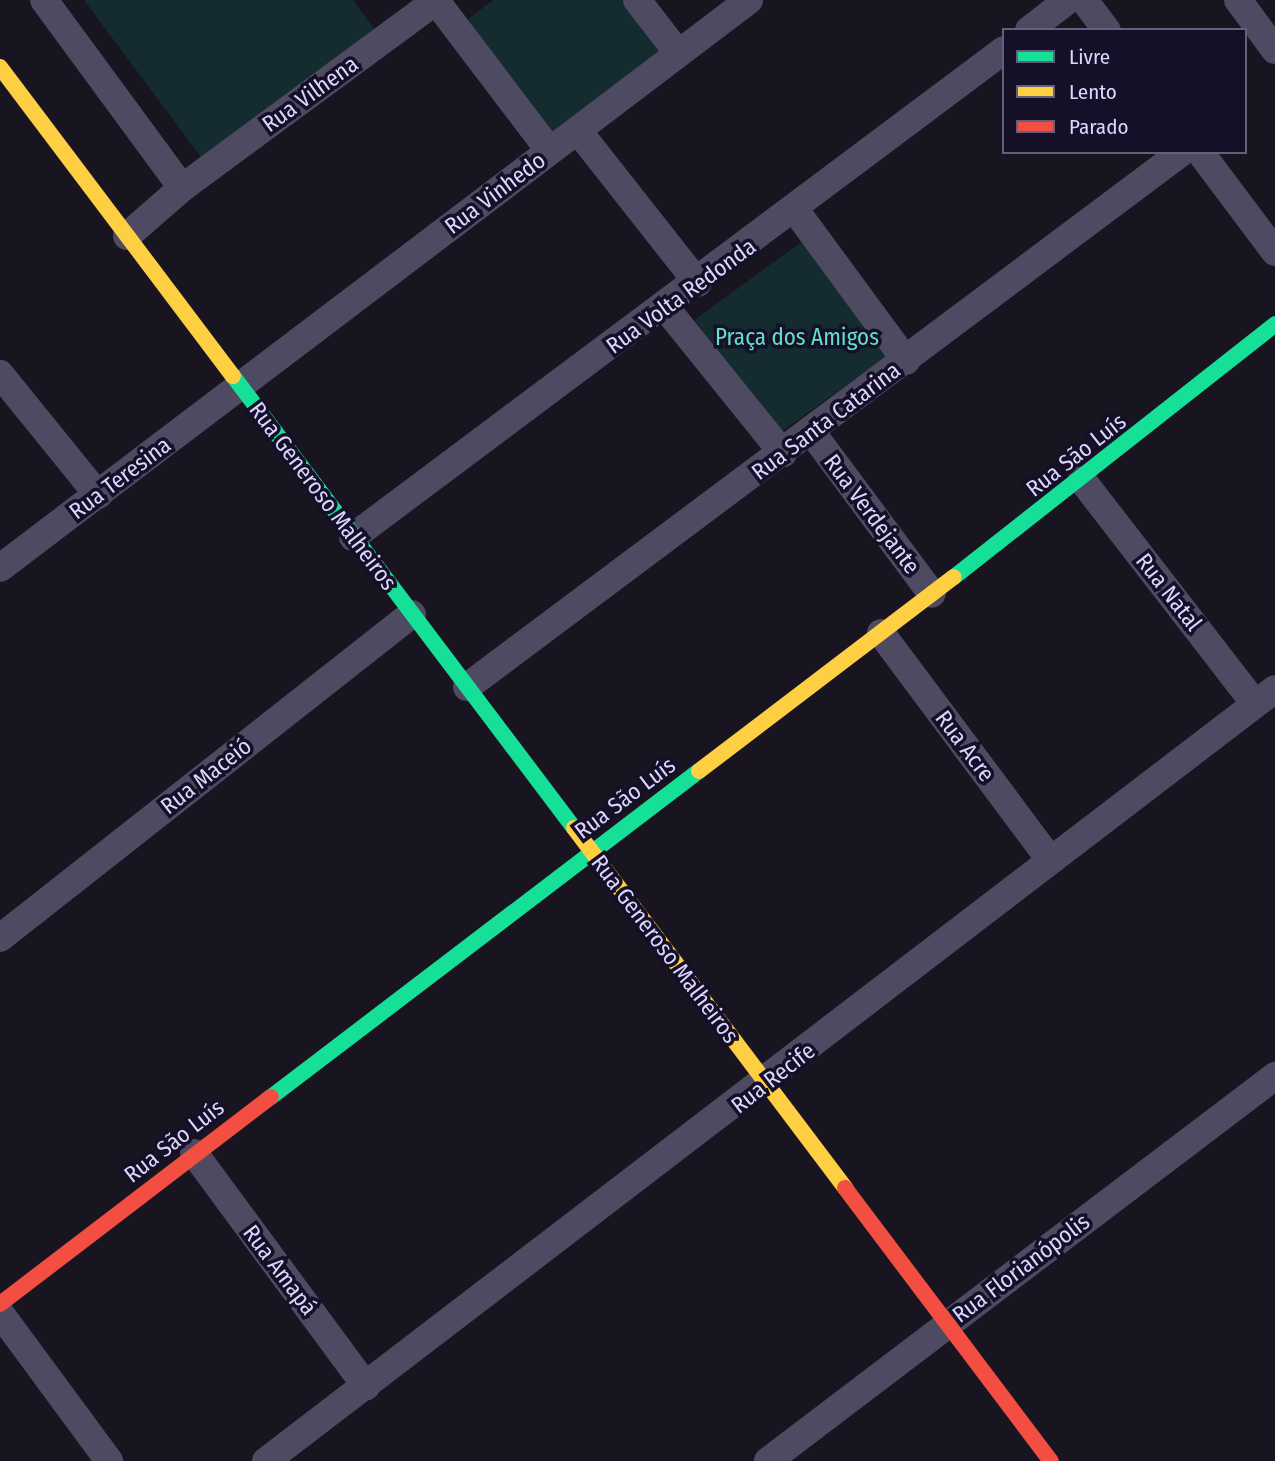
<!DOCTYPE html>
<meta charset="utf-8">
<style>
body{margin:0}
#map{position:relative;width:1275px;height:1461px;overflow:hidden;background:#181521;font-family:"Fira Sans Condensed",sans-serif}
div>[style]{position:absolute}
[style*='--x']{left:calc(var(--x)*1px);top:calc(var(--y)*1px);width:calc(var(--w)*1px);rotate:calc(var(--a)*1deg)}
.green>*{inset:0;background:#142c2f;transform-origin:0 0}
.street>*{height:28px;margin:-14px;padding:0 14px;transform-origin:14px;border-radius:14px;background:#4d4a62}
.fast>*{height:16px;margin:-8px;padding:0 8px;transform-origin:8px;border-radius:8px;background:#16e098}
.slow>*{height:16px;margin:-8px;padding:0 8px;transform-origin:8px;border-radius:8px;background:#ffcf43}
.jam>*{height:16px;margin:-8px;padding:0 8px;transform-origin:8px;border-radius:8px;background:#f24e42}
span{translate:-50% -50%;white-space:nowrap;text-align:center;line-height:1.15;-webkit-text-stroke:7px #150f27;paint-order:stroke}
.street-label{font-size:23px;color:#dcd6ff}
.park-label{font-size:23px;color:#61e0c7}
.legend{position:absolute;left:1002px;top:28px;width:245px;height:126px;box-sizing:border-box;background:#150f27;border:2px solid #655f7d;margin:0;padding:9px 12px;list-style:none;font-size:21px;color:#dcd6ff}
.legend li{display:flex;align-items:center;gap:14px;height:35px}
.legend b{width:35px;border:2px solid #655f7d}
</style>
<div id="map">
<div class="green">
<i style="clip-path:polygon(84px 0,353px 0,377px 33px,204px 161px)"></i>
<i style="clip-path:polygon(493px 0,626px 0,669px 56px,554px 135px,466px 21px)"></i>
<i style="left:811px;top:235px;width:142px;height:144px;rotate:54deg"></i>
</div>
<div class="street">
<i style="--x:44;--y:0;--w:233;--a:53.7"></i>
<i style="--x:637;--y:0;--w:67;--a:52.3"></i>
<i style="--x:1084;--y:0;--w:38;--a:53"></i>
<i style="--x:1238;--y:0;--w:62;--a:53.5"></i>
<i style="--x:436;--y:1;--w:188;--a:52.8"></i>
<i style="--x:1029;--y:30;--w:49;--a:-37.6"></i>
<i style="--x:579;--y:132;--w:192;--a:51.8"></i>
<i style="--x:1200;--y:152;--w:125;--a:53.1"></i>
<i style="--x:796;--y:211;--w:186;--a:53.7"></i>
<i style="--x:127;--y:236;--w:73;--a:-41.1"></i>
<i style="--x:182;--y:188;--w:317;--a:-36.4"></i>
<i style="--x:665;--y:307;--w:188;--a:51.1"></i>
<i style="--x:0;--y:374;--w:156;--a:51"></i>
<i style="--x:813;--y:434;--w:199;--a:53.4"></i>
<i style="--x:1082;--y:480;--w:283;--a:52.3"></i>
<i style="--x:353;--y:537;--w:813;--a:-36.8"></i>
<i style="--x:0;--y:568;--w:940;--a:-37.17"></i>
<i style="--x:881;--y:633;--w:283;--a:53.3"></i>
<i style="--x:467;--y:687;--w:893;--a:-36.81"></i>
<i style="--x:0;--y:938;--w:524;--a:-38.18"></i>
<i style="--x:194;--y:1153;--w:290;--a:53.6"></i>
<i style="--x:0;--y:1313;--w:184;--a:53.6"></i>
<i style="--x:266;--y:1461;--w:1270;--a:-37.42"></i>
<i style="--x:768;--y:1461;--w:637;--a:-37.21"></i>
</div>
<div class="fast">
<i style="--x:233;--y:376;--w:566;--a:52.97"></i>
<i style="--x:954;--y:577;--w:409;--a:-38.2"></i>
<i style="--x:271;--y:1097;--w:538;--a:-37.3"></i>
</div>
<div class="slow">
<i style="--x:0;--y:67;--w:387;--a:53"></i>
<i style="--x:699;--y:771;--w:320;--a:-37.3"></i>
<i style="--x:574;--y:828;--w:451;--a:53"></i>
</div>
<div class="jam">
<i style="--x:845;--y:1188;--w:342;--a:53"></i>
<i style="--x:0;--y:1304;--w:341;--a:-37.4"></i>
</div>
<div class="street-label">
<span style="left:310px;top:94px;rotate:-36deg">Rua Vilhena</span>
<span style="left:495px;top:193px;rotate:-37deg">Rua Vinhedo</span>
<span style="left:681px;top:296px;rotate:-36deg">Rua Volta Redonda</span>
<span style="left:826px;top:421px;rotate:-37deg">Rua Santa Catarina</span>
<span style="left:1076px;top:455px;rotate:-38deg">Rua São Luís</span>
<span style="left:120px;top:478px;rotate:-37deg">Rua Teresina</span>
<span style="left:323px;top:496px;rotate:53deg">Rua Generoso Malheiros</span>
<span style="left:872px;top:514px;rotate:53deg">Rua Verdejante</span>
<span style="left:1169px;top:592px;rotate:52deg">Rua Natal</span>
<span style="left:965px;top:746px;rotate:53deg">Rua Acre</span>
<span style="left:206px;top:776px;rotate:-38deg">Rua Maceió</span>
<span style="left:625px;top:798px;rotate:-37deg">Rua São Luís</span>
<span style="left:665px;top:949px;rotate:53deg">Rua Generoso Malheiros</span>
<span style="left:773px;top:1078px;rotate:-38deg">Rua Recife</span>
<span style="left:174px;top:1141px;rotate:-38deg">Rua São Luís</span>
<span style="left:1021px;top:1268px;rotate:-37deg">Rua Florianópolis</span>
<span style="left:280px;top:1270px;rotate:53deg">Rua Amapá</span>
</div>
<div class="park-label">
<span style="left:797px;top:337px">Praça dos Amigos</span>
</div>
<ul class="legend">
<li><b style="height:9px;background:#16e098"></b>Livre</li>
<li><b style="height:9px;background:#ffcf43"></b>Lento</li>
<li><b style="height:9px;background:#f24e42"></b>Parado</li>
</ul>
</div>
